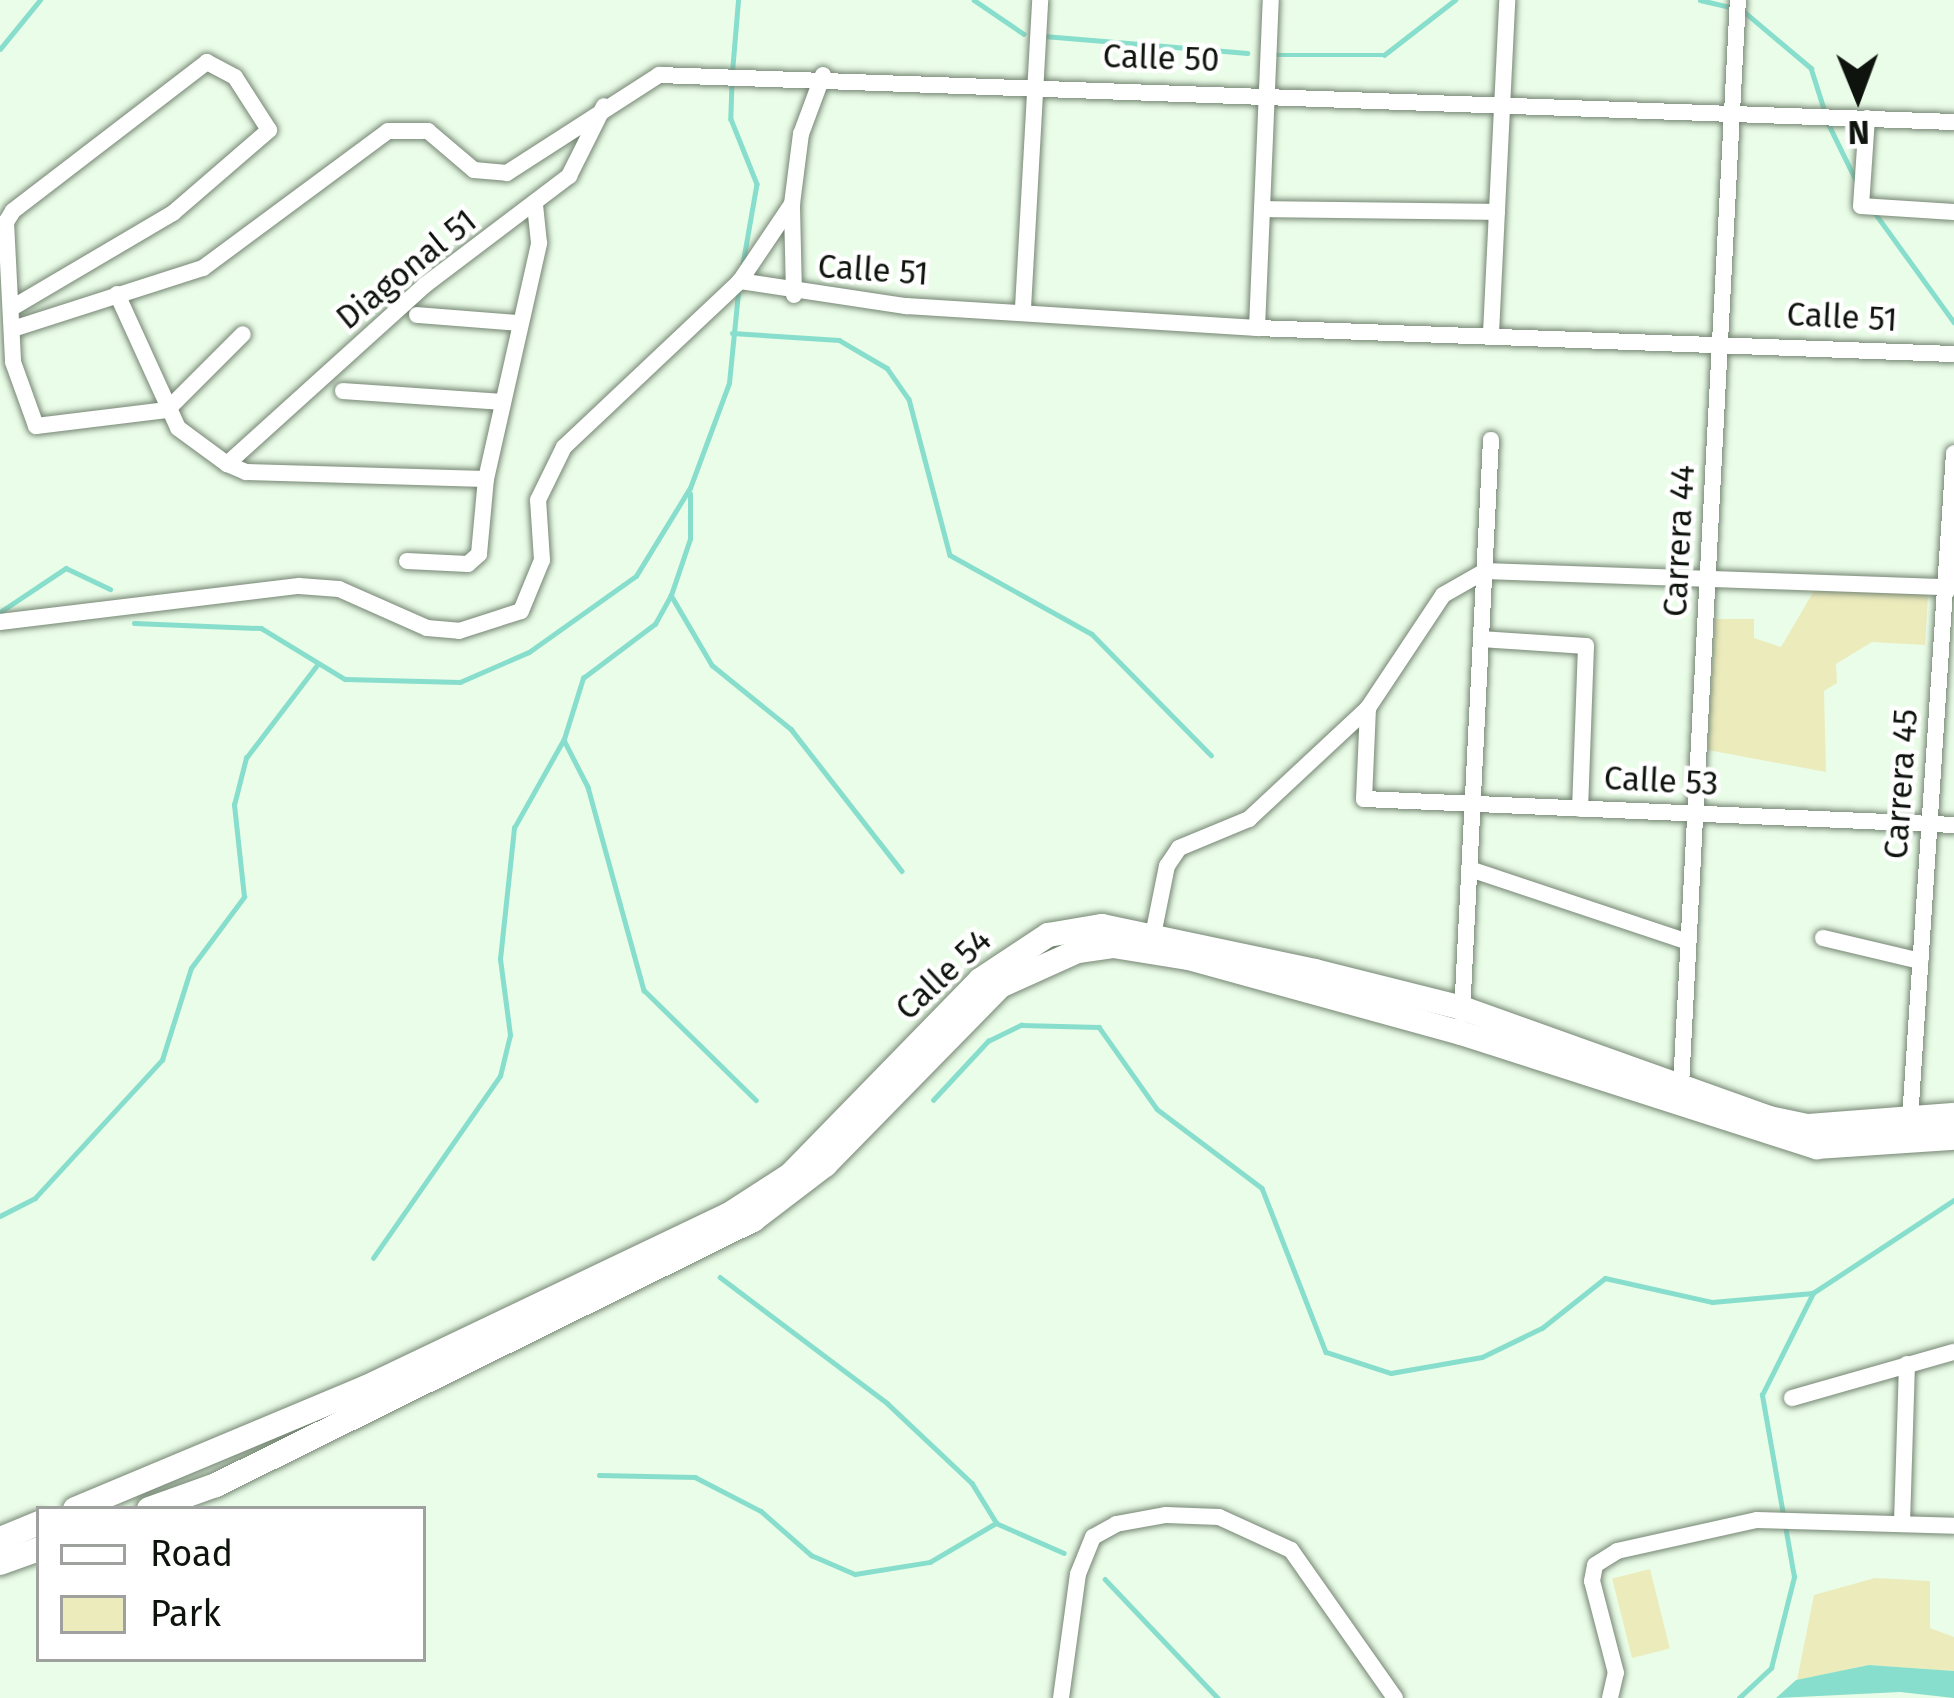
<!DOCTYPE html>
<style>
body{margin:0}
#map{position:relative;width:1954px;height:1698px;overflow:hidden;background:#eafde8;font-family:"Fira Sans",sans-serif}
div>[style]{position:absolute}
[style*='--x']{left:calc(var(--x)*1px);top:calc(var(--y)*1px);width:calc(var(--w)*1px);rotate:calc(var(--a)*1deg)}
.green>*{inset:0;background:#ecebbc;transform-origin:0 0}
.water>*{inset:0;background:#87decc}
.stream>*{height:4.5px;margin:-2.25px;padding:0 2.25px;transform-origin:2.25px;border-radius:2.25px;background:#87decc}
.roads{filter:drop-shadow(0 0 3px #758673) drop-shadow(0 0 3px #758673)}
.street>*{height:16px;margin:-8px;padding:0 8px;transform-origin:8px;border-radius:8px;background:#fff}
.secondary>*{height:24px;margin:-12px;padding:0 12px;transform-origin:12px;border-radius:12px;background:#fff}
span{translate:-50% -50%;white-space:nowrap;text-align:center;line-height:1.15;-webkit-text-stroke:9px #fff;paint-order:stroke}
.street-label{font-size:33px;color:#0e140d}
.legend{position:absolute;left:36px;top:1506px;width:390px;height:156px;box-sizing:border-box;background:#fff;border:3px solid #9fa19e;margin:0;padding:15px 21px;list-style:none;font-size:36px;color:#0e140d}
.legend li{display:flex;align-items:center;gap:24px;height:60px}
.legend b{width:60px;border:3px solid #9fa19e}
.north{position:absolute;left:1798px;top:36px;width:120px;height:120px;-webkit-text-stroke:9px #fff;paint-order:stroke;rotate:179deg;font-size:33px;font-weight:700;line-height:48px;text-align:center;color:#0e140d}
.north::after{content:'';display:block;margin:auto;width:42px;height:54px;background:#0e140d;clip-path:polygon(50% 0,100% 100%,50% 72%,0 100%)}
</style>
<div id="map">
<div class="green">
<i style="clip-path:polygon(1818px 584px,1928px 594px,1925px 645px,1872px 642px,1836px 664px,1837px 683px,1824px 691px,1826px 772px,1708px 750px,1715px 619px,1754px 619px,1754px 638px,1781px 647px)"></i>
<i style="left:1650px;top:1569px;width:82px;height:39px;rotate:76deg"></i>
<i style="clip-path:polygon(1875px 1578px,1930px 1581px,1930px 1628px,1954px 1637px,1954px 1671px,1869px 1665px,1797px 1680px,1814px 1595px)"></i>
</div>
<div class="water">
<i style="clip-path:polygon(1869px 1665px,1954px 1671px,1954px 1698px,1900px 1692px,1776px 1698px,1796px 1680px)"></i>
</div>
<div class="stream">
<i style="--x:974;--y:0;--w:60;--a:34.2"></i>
<i style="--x:1700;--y:0;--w:31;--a:13"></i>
<i style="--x:1741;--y:9;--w:92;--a:40.1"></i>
<i style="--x:1811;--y:68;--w:46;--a:72.3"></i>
<i style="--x:1044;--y:36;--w:204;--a:4.8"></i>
<i style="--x:0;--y:49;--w:63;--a:-50.8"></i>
<i style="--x:1277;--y:55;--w:107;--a:0"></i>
<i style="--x:1384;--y:55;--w:90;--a:-37.8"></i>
<i style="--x:732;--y:72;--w:72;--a:-85.2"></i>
<i style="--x:732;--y:83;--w:36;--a:92"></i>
<i style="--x:731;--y:119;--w:70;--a:68.2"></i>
<i style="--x:757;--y:184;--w:81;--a:99.9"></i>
<i style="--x:1828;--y:123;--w:66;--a:63.8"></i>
<i style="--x:1875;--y:213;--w:135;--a:54.1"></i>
<i style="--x:732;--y:333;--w:107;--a:3.7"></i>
<i style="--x:839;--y:340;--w:56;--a:30.3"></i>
<i style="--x:887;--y:368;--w:38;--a:55"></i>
<i style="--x:909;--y:399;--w:161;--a:75.3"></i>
<i style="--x:950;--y:555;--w:162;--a:29.1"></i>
<i style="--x:1092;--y:634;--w:170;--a:45.5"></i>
<i style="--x:671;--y:595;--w:81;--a:59.6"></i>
<i style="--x:712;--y:665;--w:102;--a:39"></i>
<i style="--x:791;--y:729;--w:180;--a:52"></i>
<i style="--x:0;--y:612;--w:79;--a:-33.7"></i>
<i style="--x:66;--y:568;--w:49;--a:25.5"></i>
<i style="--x:134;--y:623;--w:127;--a:2.3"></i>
<i style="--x:261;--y:628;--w:98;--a:31.3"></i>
<i style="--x:345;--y:679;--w:115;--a:1.5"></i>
<i style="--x:460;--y:682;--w:75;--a:-23.5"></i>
<i style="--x:529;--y:652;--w:131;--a:-35.4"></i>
<i style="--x:636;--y:576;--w:103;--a:-58.5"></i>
<i style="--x:690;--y:488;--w:112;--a:-69.6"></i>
<i style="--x:729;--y:383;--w:90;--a:-84.3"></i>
<i style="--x:564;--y:740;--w:53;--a:62.9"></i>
<i style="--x:588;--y:787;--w:211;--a:74.6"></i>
<i style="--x:644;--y:990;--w:157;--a:44.5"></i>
<i style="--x:933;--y:1100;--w:81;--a:-47"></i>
<i style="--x:988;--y:1041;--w:37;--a:-26"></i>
<i style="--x:1021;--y:1025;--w:78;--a:1.5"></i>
<i style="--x:1099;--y:1027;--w:100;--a:54.7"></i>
<i style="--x:1157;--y:1109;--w:131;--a:37"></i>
<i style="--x:1262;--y:1188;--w:176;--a:68.7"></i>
<i style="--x:1326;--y:1352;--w:68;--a:17.9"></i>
<i style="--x:1391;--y:1373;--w:92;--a:-10"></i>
<i style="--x:1482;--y:1357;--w:67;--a:-25.8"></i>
<i style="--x:1542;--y:1328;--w:80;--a:-38.4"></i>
<i style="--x:1605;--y:1278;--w:110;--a:12.6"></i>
<i style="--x:1712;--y:1302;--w:101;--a:-5.1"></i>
<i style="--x:1813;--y:1293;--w:169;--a:-33.4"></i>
<i style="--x:0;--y:1216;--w:39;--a:-27"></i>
<i style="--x:35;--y:1198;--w:188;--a:-47.4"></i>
<i style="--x:162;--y:1060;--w:96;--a:-72.5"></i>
<i style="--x:191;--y:968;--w:89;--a:-53.3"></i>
<i style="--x:244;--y:897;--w:93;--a:-96.2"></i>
<i style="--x:234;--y:805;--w:49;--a:-75.7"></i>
<i style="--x:246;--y:758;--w:117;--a:-52.6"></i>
<i style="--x:373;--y:1258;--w:222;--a:-55.1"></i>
<i style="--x:500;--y:1076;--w:42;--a:-76.3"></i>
<i style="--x:510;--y:1035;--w:77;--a:-97.5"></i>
<i style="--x:500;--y:959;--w:132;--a:-83.9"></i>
<i style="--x:514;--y:828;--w:102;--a:-60.7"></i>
<i style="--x:564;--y:739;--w:64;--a:-72.7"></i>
<i style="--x:583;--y:678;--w:90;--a:-36.9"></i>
<i style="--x:655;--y:624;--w:33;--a:-61"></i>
<i style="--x:671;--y:595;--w:59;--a:-71.3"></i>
<i style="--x:690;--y:539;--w:45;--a:-90"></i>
<i style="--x:720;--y:1277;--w:209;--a:37"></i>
<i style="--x:887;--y:1403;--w:117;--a:43.3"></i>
<i style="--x:972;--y:1483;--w:46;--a:58.4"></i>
<i style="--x:599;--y:1475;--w:96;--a:1.2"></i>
<i style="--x:695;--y:1477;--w:74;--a:27.3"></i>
<i style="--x:761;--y:1511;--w:67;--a:41.3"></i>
<i style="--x:811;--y:1555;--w:48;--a:23.4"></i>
<i style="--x:855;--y:1574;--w:76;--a:-9.1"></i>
<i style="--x:930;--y:1562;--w:77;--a:-30.6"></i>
<i style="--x:996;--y:1523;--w:74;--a:23.8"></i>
<i style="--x:1105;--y:1579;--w:164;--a:46.5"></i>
<i style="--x:1739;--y:1698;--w:44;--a:-43.2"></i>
<i style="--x:1771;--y:1668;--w:94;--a:-75.8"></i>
<i style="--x:1794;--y:1577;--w:185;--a:-100"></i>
<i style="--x:1762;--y:1395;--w:114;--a:-63.4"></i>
</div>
<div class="roads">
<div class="street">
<i style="--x:1867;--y:118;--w:88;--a:93.9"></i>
<i style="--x:1861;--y:206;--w:93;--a:3.7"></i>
<i style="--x:1262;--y:209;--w:235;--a:0.7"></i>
<i style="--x:740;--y:281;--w:168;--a:8.6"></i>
<i style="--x:906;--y:306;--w:352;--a:3.6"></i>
<i style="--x:1257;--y:328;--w:697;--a:2.14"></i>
<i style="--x:117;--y:294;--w:147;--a:65.5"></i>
<i style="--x:178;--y:428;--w:61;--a:36.3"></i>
<i style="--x:227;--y:464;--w:21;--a:23"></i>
<i style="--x:246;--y:472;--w:240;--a:1.7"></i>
<i style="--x:794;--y:295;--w:91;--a:-91.3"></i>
<i style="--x:792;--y:204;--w:71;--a:-82.7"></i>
<i style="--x:801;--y:134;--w:63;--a:-69.6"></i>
<i style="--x:15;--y:306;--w:183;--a:-30.5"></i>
<i style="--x:173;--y:213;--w:127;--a:-40.8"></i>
<i style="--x:269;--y:130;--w:63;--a:-122.7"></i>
<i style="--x:235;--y:77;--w:32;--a:-152"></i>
<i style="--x:207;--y:62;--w:245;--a:142.5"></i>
<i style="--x:13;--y:211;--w:13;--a:122"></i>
<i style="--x:6;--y:222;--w:140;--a:87.1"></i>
<i style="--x:13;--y:362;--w:68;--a:70.2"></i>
<i style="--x:36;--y:426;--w:132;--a:-7"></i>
<i style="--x:167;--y:410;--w:107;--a:-45"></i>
<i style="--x:1023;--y:308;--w:308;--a:-86.8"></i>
<i style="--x:417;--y:315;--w:102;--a:4.5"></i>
<i style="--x:16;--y:328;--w:196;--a:-17.8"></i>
<i style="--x:203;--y:268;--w:230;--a:-36.5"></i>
<i style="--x:388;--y:131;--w:40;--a:0"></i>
<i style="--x:428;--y:131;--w:60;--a:40.3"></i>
<i style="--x:474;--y:170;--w:33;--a:5"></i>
<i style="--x:507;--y:173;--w:181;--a:-32.8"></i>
<i style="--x:659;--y:75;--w:1296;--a:2.08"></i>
<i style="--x:1257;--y:328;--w:328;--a:-87.6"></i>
<i style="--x:1491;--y:333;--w:333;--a:-87.2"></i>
<i style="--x:343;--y:391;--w:160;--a:3.9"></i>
<i style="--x:227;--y:464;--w:267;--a:-42.1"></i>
<i style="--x:425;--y:285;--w:181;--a:-37.1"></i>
<i style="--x:569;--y:176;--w:78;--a:-63.4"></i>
<i style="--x:407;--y:561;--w:61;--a:2.8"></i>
<i style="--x:468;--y:564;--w:15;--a:-42"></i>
<i style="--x:479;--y:554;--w:75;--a:-84.7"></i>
<i style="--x:486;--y:479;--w:242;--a:-77.3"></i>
<i style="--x:539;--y:243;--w:37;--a:-96"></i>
<i style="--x:0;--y:622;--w:301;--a:-6.9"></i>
<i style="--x:299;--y:586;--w:40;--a:4.3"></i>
<i style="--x:339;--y:589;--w:96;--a:23.9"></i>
<i style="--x:427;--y:628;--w:32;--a:5"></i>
<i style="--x:459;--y:631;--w:65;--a:-17.9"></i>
<i style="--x:521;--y:611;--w:55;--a:-67.6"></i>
<i style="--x:542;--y:560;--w:60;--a:-93.8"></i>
<i style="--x:538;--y:500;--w:59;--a:-63.9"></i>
<i style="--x:564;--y:447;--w:242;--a:-43.3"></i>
<i style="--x:740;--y:281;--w:93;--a:-56"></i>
<i style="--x:1481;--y:639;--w:105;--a:3.8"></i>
<i style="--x:1586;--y:646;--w:163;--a:92.1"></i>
<i style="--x:1368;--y:708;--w:91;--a:92.5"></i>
<i style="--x:1364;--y:799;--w:591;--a:2.52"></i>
<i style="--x:1470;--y:869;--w:230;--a:18.5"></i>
<i style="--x:1823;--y:938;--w:100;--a:13.3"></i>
<i style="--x:1151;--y:945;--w:81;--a:-78.6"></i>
<i style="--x:1167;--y:866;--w:22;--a:-56"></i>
<i style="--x:1179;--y:848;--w:76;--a:-22.5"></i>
<i style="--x:1249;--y:819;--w:163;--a:-43"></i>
<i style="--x:1368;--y:708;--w:136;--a:-56.4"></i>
<i style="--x:1443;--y:595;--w:48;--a:-29.7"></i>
<i style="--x:1485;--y:571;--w:469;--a:2"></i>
<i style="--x:1462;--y:1014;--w:575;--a:-87.11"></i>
<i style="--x:1681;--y:1086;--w:1087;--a:-87"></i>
<i style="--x:1910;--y:1119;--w:667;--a:-86.22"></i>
<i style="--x:1792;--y:1398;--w:168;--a:-15.9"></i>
<i style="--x:1902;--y:1523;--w:159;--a:-88.2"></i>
<i style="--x:1061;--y:1698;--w:125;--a:-82.2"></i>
<i style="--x:1078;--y:1574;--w:40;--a:-68"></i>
<i style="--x:1093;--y:1537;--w:26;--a:-29"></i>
<i style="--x:1116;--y:1524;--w:51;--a:-10.2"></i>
<i style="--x:1166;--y:1515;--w:53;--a:2.2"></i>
<i style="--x:1219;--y:1517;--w:79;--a:24.6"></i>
<i style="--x:1291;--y:1550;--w:181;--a:54.9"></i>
<i style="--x:1610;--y:1698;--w:26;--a:-77"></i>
<i style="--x:1616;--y:1673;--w:95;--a:-104.6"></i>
<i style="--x:1592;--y:1581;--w:16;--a:-79"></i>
<i style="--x:1595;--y:1565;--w:26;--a:-32"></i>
<i style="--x:1617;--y:1551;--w:143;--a:-12.5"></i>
<i style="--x:1757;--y:1520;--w:197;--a:1.7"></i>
</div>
<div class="secondary">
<i style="--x:75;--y:1509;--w:316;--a:-22.7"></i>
<i style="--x:367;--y:1387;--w:400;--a:-25.5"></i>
<i style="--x:728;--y:1215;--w:74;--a:-32.8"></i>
<i style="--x:790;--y:1175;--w:272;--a:-45.7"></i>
<i style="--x:980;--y:980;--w:82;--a:-33.5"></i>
<i style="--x:1048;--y:935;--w:55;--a:-9.5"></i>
<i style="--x:1102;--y:926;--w:218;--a:11.9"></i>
<i style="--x:1315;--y:971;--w:152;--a:14.1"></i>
<i style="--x:1462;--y:1008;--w:326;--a:19.7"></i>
<i style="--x:1769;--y:1118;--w:39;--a:12"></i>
<i style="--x:1807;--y:1126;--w:147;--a:-4.3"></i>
<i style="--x:149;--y:1509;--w:71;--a:-19.7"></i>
<i style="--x:216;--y:1485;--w:599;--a:-26.27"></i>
<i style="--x:753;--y:1220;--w:91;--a:-37.4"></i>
<i style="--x:825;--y:1165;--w:250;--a:-45.6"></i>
<i style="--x:1000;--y:986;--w:85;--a:-24.2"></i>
<i style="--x:1078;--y:951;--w:35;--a:-8"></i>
<i style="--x:1113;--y:946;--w:77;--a:9"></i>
<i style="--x:1189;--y:958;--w:282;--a:15.4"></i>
<i style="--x:1461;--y:1033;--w:374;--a:17.8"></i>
<i style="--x:1817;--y:1147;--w:137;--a:-3.8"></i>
<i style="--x:0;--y:1539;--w:42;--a:-22.3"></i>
<i style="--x:0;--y:1563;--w:41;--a:-19.7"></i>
</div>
</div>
<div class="street-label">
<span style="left:1161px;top:59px;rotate:2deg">Calle 50</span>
<span style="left:407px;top:270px;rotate:-39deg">Diagonal 51</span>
<span style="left:873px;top:271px;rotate:4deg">Calle 51</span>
<span style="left:1842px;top:318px;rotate:3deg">Calle 51</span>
<span style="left:1680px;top:541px;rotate:-87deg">Carrera 44</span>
<span style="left:1661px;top:782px;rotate:3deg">Calle 53</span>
<span style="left:1902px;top:784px;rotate:-86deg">Carrera 45</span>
<span style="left:944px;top:975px;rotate:-43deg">Calle 54</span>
</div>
<ul class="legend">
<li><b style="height:15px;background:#fff"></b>Road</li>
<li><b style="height:33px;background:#ecebbc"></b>Park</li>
</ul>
<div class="north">N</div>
</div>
